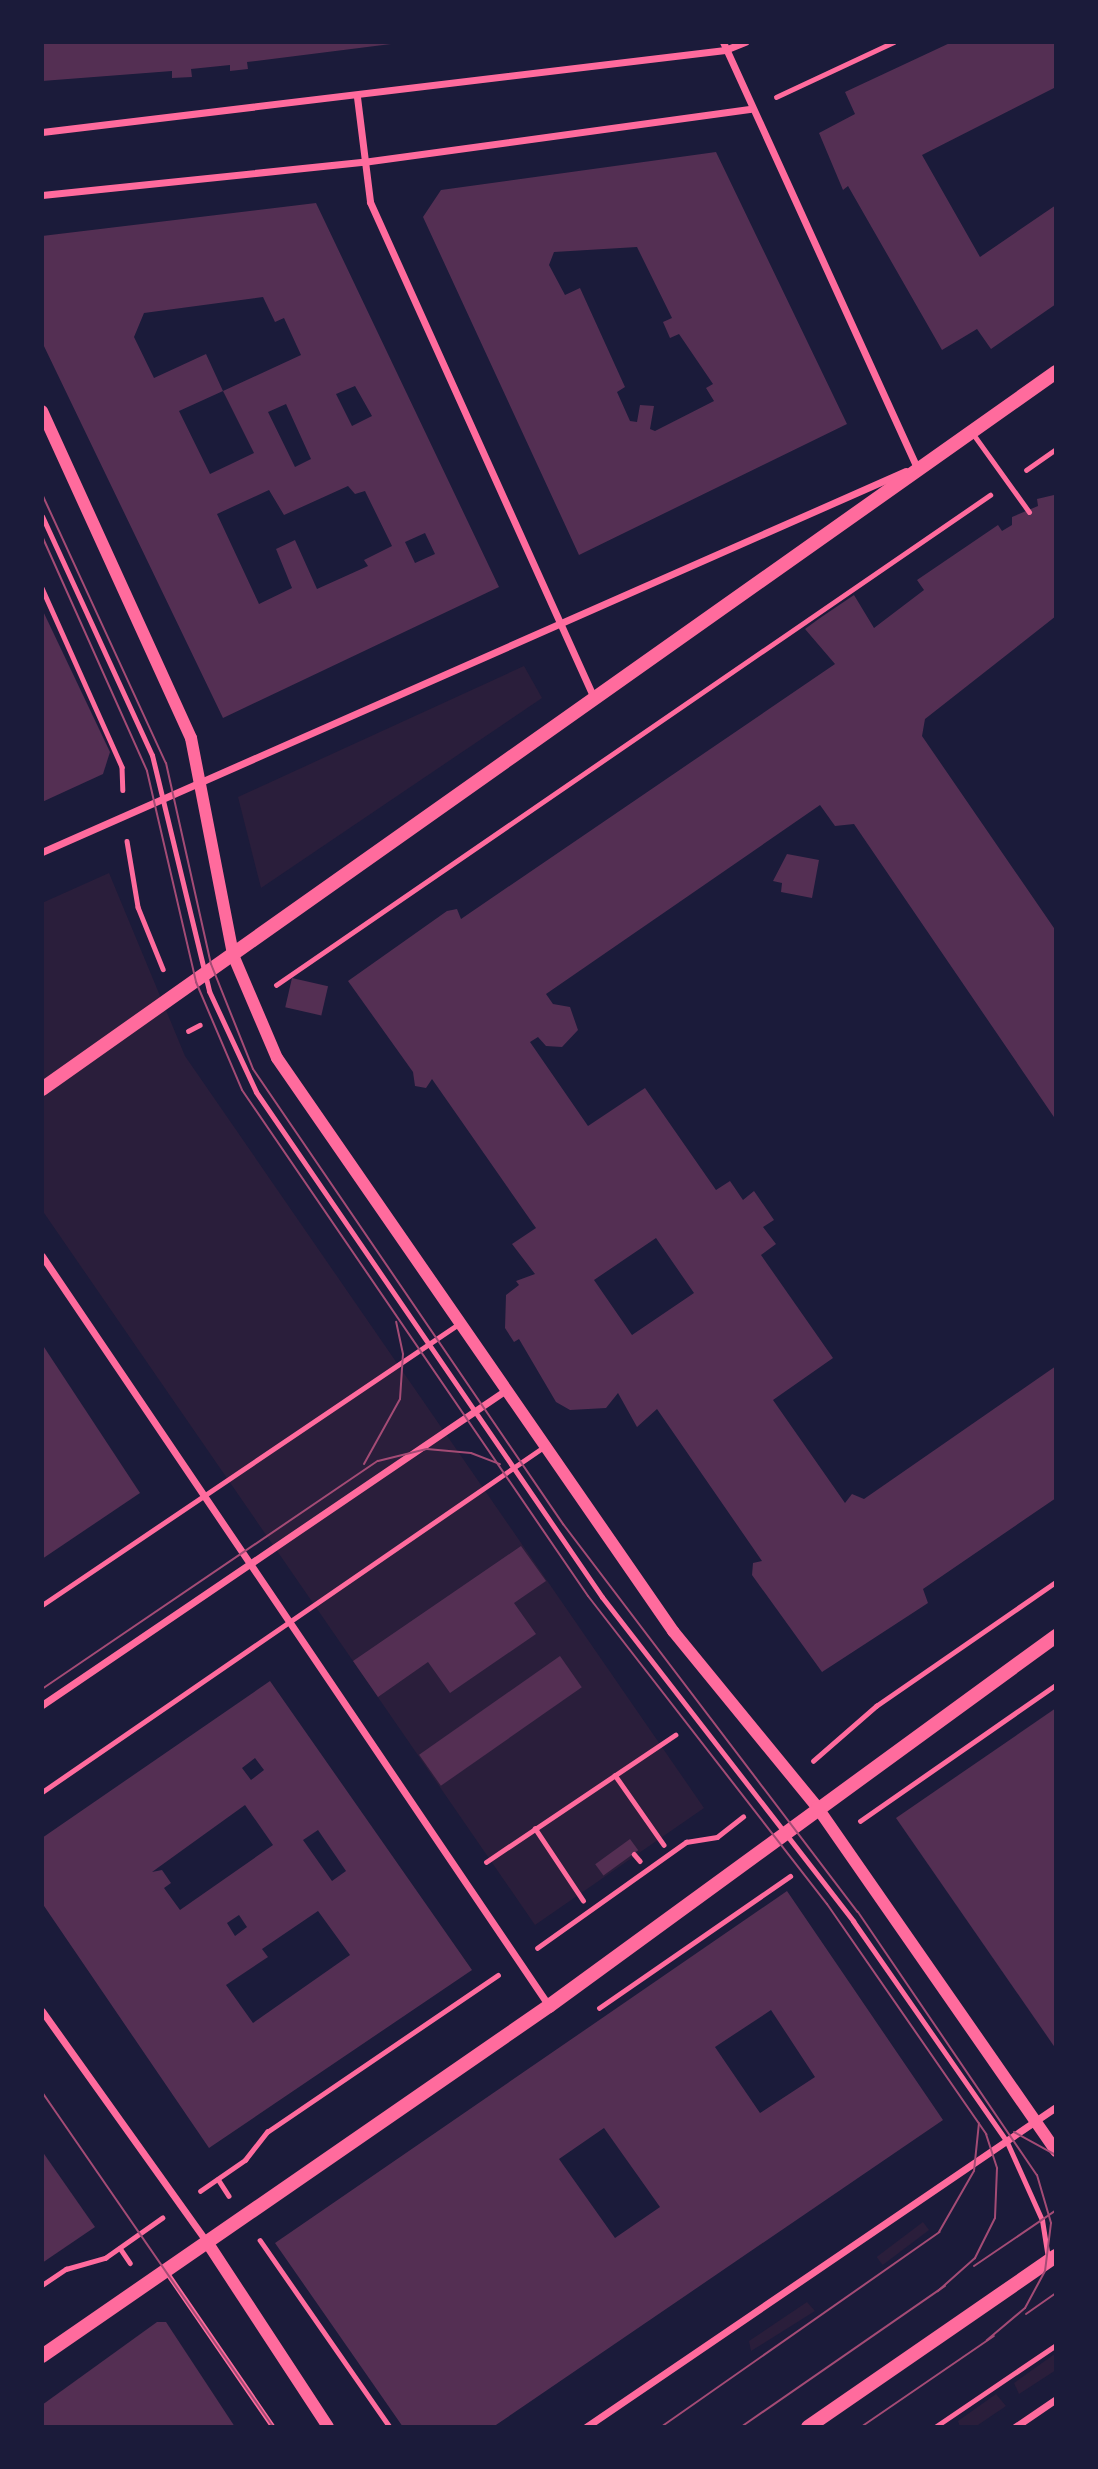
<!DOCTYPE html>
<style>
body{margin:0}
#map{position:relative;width:1098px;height:2469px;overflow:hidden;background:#1b1b3a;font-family:Rubik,sans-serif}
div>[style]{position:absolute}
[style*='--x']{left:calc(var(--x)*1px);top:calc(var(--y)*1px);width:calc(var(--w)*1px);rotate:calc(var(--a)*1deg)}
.green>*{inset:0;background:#2a1e3b;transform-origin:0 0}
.building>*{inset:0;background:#542f53;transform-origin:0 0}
.path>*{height:4.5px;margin:-2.25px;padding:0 2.25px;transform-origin:2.25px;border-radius:2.25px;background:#ff6b9d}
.service>*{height:5px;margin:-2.5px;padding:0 2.5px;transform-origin:2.5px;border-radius:2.5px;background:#ff6b9d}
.minor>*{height:7px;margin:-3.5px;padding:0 3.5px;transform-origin:3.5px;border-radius:3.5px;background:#ff6b9d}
.tertiary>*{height:12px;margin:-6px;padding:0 6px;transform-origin:6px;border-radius:6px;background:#ff6b9d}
.secondary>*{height:14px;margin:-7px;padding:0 7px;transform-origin:7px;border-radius:7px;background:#ff6b9d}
.tram>*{height:2px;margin:-1px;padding:0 1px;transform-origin:1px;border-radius:1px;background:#a44b75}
span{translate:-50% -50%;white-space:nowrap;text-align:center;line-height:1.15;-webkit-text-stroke:7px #1b1b3a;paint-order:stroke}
.frame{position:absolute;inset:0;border:44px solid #1b1b3a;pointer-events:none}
</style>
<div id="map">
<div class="green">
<i style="clip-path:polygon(524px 666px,542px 698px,261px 888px,238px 797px)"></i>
<i style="clip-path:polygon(109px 873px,185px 1056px,704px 1808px,535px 1925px,42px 1210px,42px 903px)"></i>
<i style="left:923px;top:2222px;width:10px;height:58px;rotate:53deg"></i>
<i style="clip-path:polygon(807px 2302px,815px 2311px,751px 2351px,749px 2341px)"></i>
<i style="clip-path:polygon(1056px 2353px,1056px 2370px,1019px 2394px,1014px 2383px)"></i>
<i style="clip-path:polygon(996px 2394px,1006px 2406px,975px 2427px,960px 2427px,958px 2421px)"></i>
</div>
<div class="building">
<i style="clip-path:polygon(42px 42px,391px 42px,391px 44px,247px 62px,248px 69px,230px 71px,230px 65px,191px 69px,192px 77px,172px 78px,172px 71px,42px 81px)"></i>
<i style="clip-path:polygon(952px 42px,1056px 42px,1056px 87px,922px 155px,980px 257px,1056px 205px,1056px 304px,991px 349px,977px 329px,942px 350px,848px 186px,843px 190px,819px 133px,855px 114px,845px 92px)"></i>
<i style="clip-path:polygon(evenodd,716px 152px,847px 424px,579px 555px,423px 217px,441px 190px,716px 152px,637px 247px,672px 318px,663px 322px,670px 338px,679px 334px,713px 384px,706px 388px,714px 401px,655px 431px,650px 429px,654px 406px,640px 405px,637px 422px,630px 421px,617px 392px,625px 387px,580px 288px,565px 295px,549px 265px,554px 252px,637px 247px)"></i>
<i style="clip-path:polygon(evenodd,316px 203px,499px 587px,223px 718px,42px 342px,42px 236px,316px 203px,263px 297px,275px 322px,284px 318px,301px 355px,223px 391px,206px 354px,154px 378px,134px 337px,144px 313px,263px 297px,316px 203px,355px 386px,372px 416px,352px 426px,336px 394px,355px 386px,316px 203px,223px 391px,254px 453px,210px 474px,179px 411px,223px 391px,316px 203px,286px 404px,311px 459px,295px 467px,268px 412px,286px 404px,316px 203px,348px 486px,355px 494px,365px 491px,392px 546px,364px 560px,368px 566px,317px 589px,295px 540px,276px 549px,292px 588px,259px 604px,217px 514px,269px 490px,284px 515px,348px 486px,316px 203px,425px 533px,435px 554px,415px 563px,405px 542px,425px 533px)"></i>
<i style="clip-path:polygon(evenodd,1056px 486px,1056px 616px,925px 719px,922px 736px,1056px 931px,1056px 1120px,854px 824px,835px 826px,820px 805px,546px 994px,553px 1004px,570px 1007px,578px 1030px,562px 1047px,546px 1046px,538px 1037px,530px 1042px,588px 1126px,645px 1088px,716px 1190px,730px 1181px,743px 1200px,754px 1191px,774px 1220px,763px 1227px,776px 1244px,761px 1255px,833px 1358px,773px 1400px,845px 1503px,852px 1494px,864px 1499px,1056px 1366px,1056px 1498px,923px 1589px,928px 1603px,822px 1672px,752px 1575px,753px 1563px,762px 1561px,657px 1409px,637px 1427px,618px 1393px,606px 1408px,570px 1410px,556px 1402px,519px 1339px,514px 1342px,505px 1328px,506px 1295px,519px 1285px,516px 1281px,535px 1274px,512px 1244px,536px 1228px,432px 1079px,426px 1088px,415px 1086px,413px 1072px,348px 981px,447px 911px,457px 909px,461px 919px,835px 664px,805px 629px,820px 618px,854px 595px,874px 628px,924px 590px,917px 580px,998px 525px,1002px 531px,1012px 525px,1012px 517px,1038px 506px,1037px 499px,1054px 495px,1056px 486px,656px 1238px,694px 1293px,632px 1335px,594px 1280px,656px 1238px)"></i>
<i style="clip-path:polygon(42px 609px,110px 752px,103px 774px,42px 802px)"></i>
<i style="clip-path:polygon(787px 854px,819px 860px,812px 898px,781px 892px,782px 883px,773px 881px)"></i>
<i style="left:292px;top:978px;width:37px;height:30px;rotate:13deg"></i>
<i style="clip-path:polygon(42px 1344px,140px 1493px,42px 1559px)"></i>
<i style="clip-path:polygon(521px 1546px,546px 1581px,514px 1603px,536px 1634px,450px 1693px,428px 1662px,378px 1697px,353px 1661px)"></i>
<i style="left:560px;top:1656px;width:38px;height:172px;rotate:55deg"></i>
<i style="clip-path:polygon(evenodd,270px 1681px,472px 1970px,209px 2148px,42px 1903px,42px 1838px,270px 1681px,255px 1758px,264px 1770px,251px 1780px,242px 1768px,255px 1758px,270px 1681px,245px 1805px,273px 1845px,180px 1910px,164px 1888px,171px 1883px,162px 1870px,152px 1872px,245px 1805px,270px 1681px,318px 1830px,346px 1871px,332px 1881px,303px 1840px,318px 1830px,270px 1681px,318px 1911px,350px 1955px,253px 2023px,226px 1985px,268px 1957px,262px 1949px,318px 1911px,270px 1681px,239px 1915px,247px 1927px,235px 1936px,227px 1923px,239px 1915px)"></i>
<i style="clip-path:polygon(1056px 1708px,1056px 2049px,896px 1818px)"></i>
<i style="left:630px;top:1839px;width:14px;height:43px;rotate:54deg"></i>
<i style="clip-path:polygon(evenodd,787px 1891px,943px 2120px,493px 2427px,403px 2427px,275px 2243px,787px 1891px,771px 2010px,815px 2077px,760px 2113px,715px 2047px,771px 2010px,787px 1891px,604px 2128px,660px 2207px,615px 2238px,559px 2159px,604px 2128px)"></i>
<i style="clip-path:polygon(42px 2151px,95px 2227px,42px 2263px)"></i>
<i style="clip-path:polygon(157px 2322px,166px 2322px,235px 2427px,42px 2427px,42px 2405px)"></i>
</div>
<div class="path">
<i style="--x:776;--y:97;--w:130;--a:-25"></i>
<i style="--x:1026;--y:470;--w:37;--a:-35"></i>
<i style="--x:42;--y:588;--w:196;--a:65.9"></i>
<i style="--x:122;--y:767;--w:23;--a:88"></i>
<i style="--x:127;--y:841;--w:67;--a:80.5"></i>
<i style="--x:138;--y:907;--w:67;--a:68"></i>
<i style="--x:276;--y:985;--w:866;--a:-34.46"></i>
<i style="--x:188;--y:1031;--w:13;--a:-27"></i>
<i style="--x:813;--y:1761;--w:84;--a:-41.1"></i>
<i style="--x:876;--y:1706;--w:219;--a:-34.6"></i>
<i style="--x:615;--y:1775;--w:85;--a:55"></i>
<i style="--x:860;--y:1821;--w:239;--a:-34.8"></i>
<i style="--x:535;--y:1828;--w:87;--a:56.3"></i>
<i style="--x:634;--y:1854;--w:9;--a:49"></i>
<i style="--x:486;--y:1862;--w:228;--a:-33.9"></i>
<i style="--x:537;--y:1948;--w:183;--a:-35.4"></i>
<i style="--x:686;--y:1842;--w:31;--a:-9"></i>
<i style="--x:717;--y:1837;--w:33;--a:-38"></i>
<i style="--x:599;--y:2008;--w:232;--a:-34.6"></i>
<i style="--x:218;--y:2179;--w:20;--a:57"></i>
<i style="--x:200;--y:2191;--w:55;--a:-34.6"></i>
<i style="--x:245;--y:2160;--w:36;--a:-52"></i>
<i style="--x:267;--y:2132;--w:279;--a:-34.2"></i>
<i style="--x:260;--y:2240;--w:228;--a:55.2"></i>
<i style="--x:120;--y:2248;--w:18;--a:56"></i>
<i style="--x:42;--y:2285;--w:29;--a:-34"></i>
<i style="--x:66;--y:2269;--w:41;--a:-15.8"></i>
<i style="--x:105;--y:2258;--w:70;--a:-35.1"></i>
<i style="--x:935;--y:2427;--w:146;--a:-34.1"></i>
</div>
<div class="service">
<i style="--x:973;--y:434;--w:96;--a:54.3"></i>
<i style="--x:42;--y:516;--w:263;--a:65.3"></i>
<i style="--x:152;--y:755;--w:243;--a:76.4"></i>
<i style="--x:209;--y:991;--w:111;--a:65"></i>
<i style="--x:256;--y:1092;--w:612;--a:55.58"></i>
<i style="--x:602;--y:1597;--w:410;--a:52.2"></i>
<i style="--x:853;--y:1921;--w:267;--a:55.1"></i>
<i style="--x:1006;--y:2140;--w:88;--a:65.8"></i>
<i style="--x:1042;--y:2220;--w:38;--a:81"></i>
<i style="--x:42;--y:1605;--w:504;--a:-34.01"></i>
<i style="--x:42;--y:1792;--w:611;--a:-34.52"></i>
<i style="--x:167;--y:2273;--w:187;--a:55.5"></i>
</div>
<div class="minor">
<i style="--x:723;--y:42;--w:467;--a:65.5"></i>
<i style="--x:357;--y:97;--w:106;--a:82.9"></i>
<i style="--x:370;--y:202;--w:544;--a:65.7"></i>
<i style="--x:42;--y:132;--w:688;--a:-6.85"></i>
<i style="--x:725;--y:50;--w:22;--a:-22"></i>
<i style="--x:42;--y:195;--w:323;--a:-5.9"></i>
<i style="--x:363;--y:162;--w:390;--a:-7.8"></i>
<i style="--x:42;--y:852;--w:944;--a:-23.8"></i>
<i style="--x:42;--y:1256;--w:905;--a:55.94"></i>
<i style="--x:42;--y:1705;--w:561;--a:-34.17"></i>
<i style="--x:42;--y:2011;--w:286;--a:54.5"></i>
<i style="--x:586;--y:2427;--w:569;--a:-34.25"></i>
<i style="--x:1015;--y:2427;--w:50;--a:-34.3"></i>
</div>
<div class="tertiary">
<i style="--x:42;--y:411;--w:359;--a:65.5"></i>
<i style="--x:191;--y:738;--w:221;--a:79"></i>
<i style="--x:233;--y:955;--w:112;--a:66.9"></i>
<i style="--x:277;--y:1058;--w:697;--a:55.35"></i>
<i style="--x:673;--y:1631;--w:227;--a:50.7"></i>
<i style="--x:817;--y:1807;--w:419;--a:55.2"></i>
<i style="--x:209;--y:2245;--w:217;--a:56.8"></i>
</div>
<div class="secondary">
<i style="--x:42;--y:1089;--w:1242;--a:-35.26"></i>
<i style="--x:42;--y:2356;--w:616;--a:-34.62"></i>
<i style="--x:549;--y:2006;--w:628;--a:-36.12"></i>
<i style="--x:808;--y:2427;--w:301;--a:-34.6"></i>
</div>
<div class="tram">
<i style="--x:42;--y:494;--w:296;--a:65.3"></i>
<i style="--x:166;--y:763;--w:206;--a:77.4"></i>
<i style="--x:211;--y:964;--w:113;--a:68.2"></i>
<i style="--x:253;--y:1069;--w:551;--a:55.73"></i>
<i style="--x:563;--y:1524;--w:487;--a:52.8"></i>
<i style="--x:858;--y:1912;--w:318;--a:55.8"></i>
<i style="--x:1037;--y:2175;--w:50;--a:73.7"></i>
<i style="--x:1051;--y:2223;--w:48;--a:97.1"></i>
<i style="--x:1045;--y:2271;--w:42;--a:118.4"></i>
<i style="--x:1025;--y:2308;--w:50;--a:139.9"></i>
<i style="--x:42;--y:536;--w:257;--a:65.9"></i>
<i style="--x:147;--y:771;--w:217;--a:76.9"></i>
<i style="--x:196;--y:982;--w:117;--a:66.9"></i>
<i style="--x:242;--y:1090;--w:613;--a:55.64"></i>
<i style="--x:588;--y:1596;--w:390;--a:52.2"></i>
<i style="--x:827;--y:1904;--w:280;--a:55.3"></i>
<i style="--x:986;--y:2134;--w:36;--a:72"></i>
<i style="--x:997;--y:2168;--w:50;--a:92.3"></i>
<i style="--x:995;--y:2218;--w:45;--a:116.6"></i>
<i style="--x:975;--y:2258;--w:50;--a:138.3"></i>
<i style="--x:364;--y:1464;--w:74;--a:-61"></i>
<i style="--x:400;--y:1399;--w:45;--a:-86.2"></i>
<i style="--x:403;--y:1354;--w:33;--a:-102"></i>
<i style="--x:42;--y:1689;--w:406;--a:-34.2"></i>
<i style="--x:378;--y:1461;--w:50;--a:-13.8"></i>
<i style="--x:427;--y:1449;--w:44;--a:5.2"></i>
<i style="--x:471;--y:1453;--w:31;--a:21"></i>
<i style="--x:42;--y:2092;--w:407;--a:55.4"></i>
<i style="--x:1014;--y:2132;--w:48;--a:28.7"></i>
<i style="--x:974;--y:2266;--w:98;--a:-34.2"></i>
<i style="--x:1026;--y:2314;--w:37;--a:-35"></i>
<i style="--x:661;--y:2427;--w:340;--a:-35"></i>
<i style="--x:939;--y:2232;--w:70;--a:-60.2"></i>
<i style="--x:974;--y:2171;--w:48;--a:-84.1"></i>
<i style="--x:741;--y:2427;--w:248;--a:-34.7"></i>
<i style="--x:861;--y:2427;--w:161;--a:-34.4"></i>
</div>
<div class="frame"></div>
</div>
